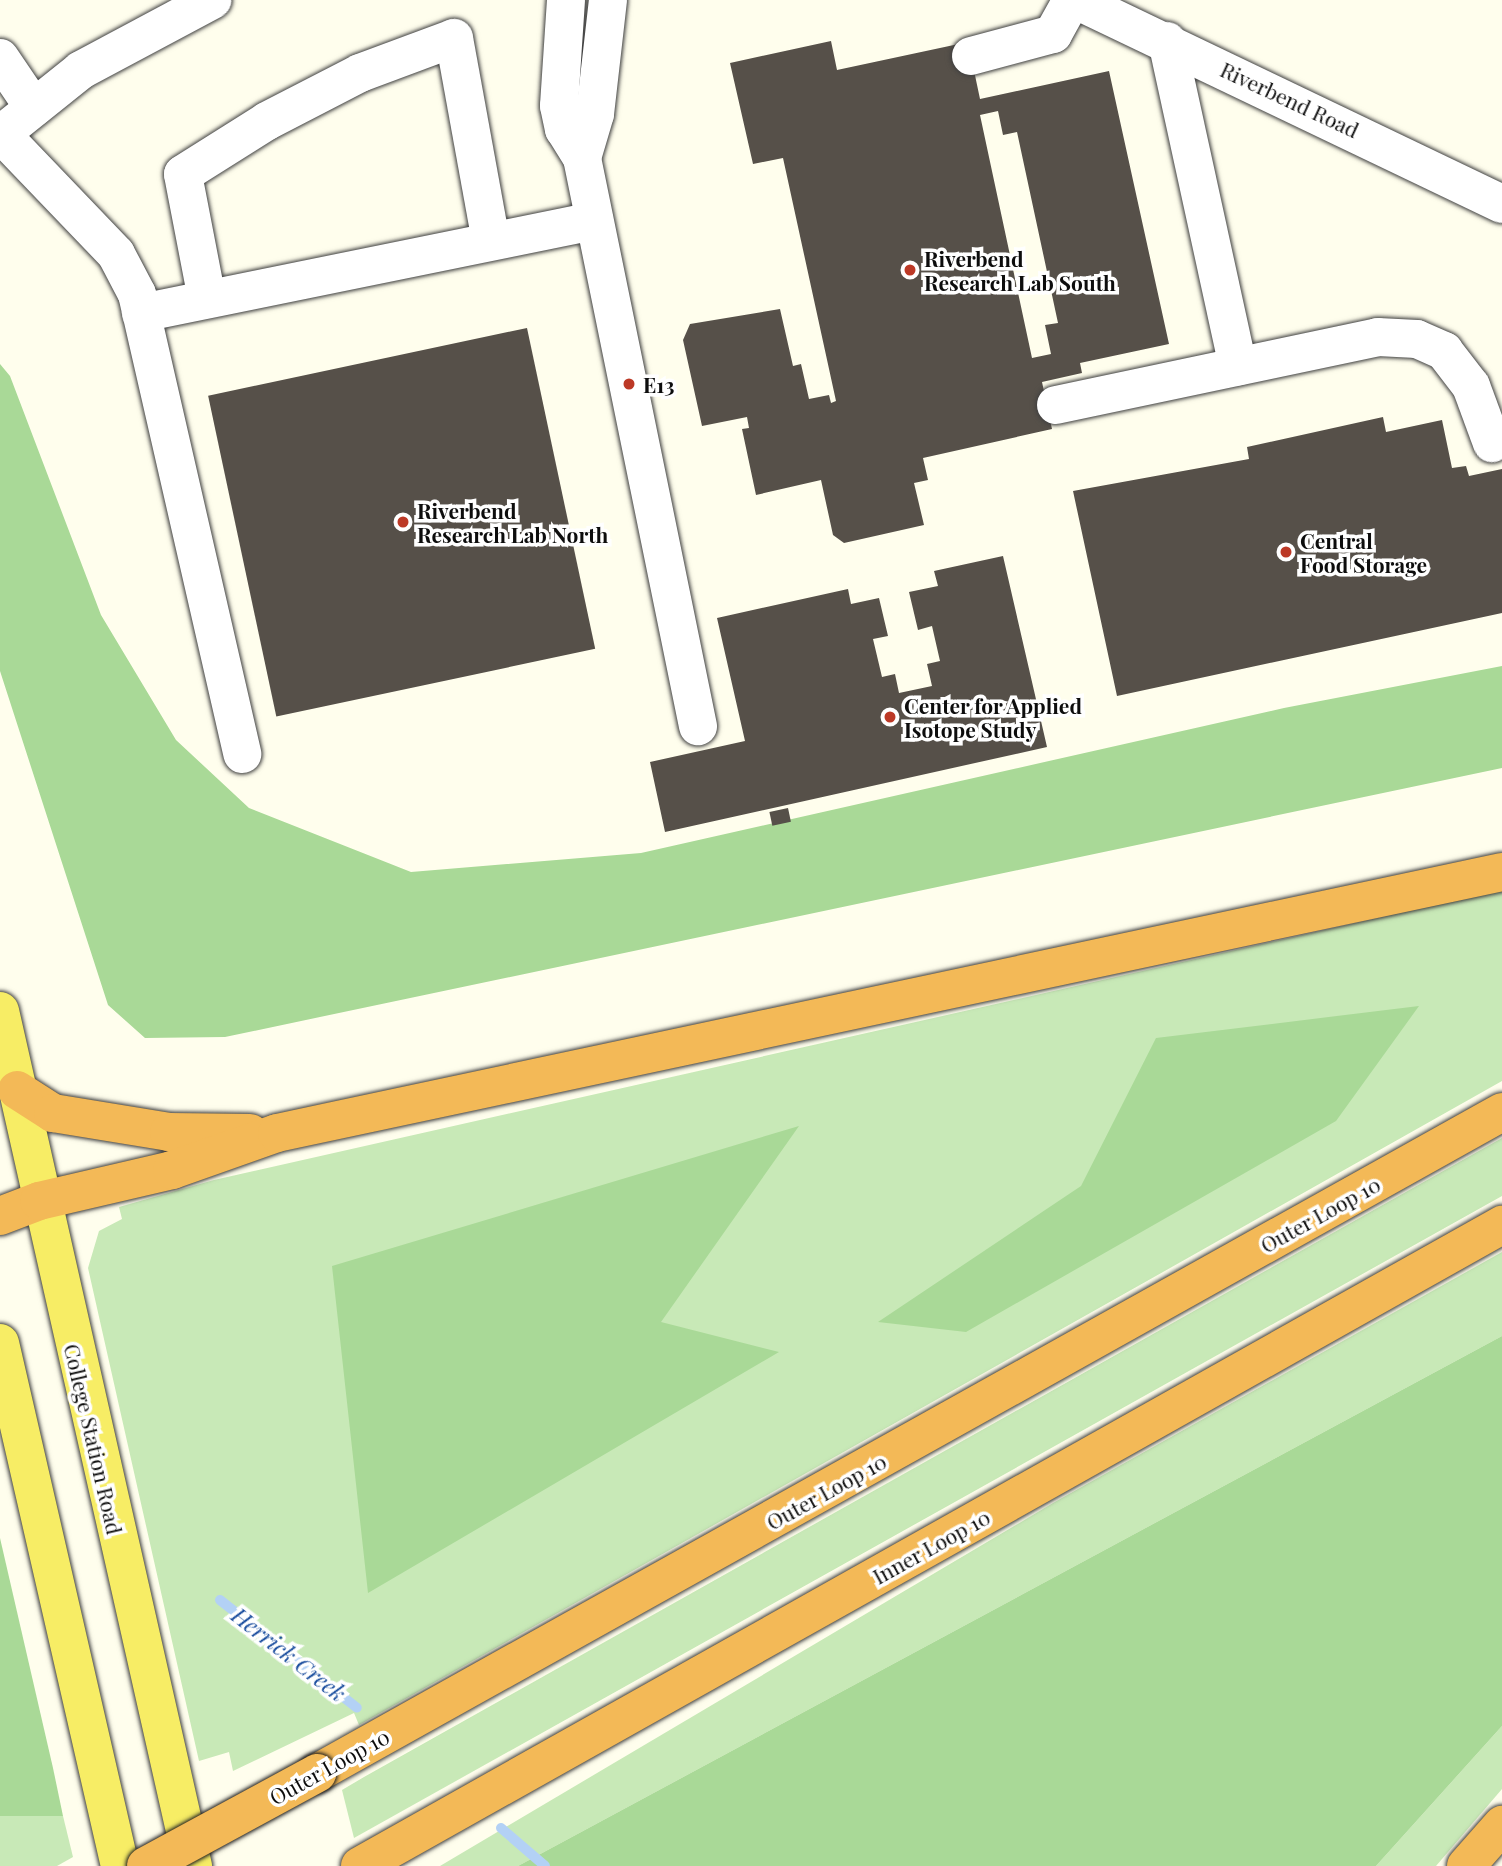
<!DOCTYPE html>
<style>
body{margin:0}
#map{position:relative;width:1502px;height:1866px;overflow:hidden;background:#fffeed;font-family:"Playfair Display",serif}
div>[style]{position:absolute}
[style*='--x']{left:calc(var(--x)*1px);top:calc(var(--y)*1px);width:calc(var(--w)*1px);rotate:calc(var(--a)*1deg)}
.green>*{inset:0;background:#c8e9b7}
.forest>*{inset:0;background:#a9d997}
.stream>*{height:10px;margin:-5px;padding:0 5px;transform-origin:5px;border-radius:5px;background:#b3d1f5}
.building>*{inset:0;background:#565049;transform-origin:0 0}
.roads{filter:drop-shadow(0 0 2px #404040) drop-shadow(0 0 2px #404040)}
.minor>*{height:38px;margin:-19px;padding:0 19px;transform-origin:19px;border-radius:19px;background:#fff}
.major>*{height:38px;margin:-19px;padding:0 19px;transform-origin:19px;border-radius:19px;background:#f7ed65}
.highway>*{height:38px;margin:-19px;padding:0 19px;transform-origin:19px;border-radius:19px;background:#f3b957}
.bridges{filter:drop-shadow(0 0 2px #1e1e1e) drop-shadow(0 0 2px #1e1e1e)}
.highway-bridge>*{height:38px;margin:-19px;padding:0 19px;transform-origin:19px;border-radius:19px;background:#f3b957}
.dots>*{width:19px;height:19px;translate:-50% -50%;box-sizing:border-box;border:4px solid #fff;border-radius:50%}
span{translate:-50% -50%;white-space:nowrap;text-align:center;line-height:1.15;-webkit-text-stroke:7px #fff;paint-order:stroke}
.street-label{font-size:21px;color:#0d0d0d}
.poi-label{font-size:21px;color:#0d0d0d;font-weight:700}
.left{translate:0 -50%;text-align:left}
.water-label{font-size:23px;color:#184c9d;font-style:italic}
</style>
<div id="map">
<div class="green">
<i style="clip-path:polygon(1502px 890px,1502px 1081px,359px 1725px,354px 1713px,233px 1771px,229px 1752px,199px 1761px,88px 1268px,99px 1231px,122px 1219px,119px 1207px,214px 1180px)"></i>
<i style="clip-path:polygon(1502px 1138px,1502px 1196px,354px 1838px,342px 1790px,364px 1777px)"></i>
<i style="clip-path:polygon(1502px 1252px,1502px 1336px,518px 1866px,440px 1866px,1053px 1503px)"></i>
<i style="clip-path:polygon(1502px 1726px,1502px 1789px,1436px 1866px,1376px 1866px)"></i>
<i style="clip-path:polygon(0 1816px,63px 1816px,73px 1857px,57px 1866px,0 1866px)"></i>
</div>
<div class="forest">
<i style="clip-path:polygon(0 364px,10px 376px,101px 615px,176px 740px,249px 808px,411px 872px,641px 853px,1284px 708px,1502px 666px,1502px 768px,225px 1037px,145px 1038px,108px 1005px,0 671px)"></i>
<i style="clip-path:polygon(1419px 1006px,1336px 1121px,966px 1332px,878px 1322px,1081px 1186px,1156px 1038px)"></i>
<i style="clip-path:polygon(799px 1126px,661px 1322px,779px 1352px,368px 1593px,332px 1266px)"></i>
<i style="clip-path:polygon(1502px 1336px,1502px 1726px,1376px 1866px,518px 1866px)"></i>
<i style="clip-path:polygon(0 1538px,53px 1768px,63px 1816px,0 1816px)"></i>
</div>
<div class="stream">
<i style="--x:220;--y:1600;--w:174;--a:38.2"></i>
<i style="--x:501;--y:1828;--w:58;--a:40.8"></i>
</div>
<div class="building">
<i style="clip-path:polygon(evenodd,831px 41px,837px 70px,968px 42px,980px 99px,1109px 71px,1169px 344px,1080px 363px,1082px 373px,1042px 382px,1052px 429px,923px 458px,928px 480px,914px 483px,924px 525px,844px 543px,833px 535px,821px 480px,756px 495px,742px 429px,749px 428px,747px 417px,702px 426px,683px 340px,690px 324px,780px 309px,793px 366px,801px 364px,809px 399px,829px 395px,831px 403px,836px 401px,783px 158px,753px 164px,730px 63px,831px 41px,998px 111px,1003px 135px,1017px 132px,1058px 323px,1045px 325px,1051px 354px,1032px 358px,980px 115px,998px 111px)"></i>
<i style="left:527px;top:328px;width:328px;height:326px;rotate:78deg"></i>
<i style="clip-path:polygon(1383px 417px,1386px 432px,1442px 420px,1452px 468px,1466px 466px,1469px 476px,1502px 469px,1502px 613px,1117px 696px,1073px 491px,1249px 459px,1247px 447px)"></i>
<i style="clip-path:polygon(1003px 556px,1047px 747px,665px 832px,650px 762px,745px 741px,717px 618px,848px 589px,851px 604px,879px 598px,888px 636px,873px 639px,882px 677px,895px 674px,899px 693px,932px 686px,927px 664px,940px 661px,932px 626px,918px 630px,909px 592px,938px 586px,934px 571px)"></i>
<i style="left:788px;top:808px;width:14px;height:19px;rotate:78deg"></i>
</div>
<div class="roads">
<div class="minor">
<i style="--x:566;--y:0;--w:106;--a:93.8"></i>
<i style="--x:559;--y:106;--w:24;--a:78"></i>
<i style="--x:564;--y:129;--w:34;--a:58"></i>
<i style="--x:582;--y:158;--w:580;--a:78.46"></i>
<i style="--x:1076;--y:0;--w:472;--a:25.6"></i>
<i style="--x:1167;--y:41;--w:333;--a:77.7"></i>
<i style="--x:971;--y:56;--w:85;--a:-15"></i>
<i style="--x:1053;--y:34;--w:39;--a:-61"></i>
<i style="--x:0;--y:58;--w:60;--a:55.8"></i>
<i style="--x:1;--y:134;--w:166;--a:46.2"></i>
<i style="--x:116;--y:254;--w:45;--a:62.3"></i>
<i style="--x:137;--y:294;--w:472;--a:77.1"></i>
<i style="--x:0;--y:135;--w:104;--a:-38.7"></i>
<i style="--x:81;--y:70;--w:149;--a:-28.1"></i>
<i style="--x:582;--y:158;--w:46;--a:-73.5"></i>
<i style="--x:595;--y:114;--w:115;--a:-83.5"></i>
<i style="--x:207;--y:299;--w:127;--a:-100.9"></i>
<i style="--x:183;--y:174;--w:99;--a:-32.2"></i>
<i style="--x:267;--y:121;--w:105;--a:-27.3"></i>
<i style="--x:360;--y:73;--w:100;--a:-20.4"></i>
<i style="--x:454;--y:38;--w:206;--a:79.7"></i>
<i style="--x:141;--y:313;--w:461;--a:-11.5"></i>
<i style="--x:1056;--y:405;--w:329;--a:-11.9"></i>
<i style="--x:1378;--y:337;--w:39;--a:3"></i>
<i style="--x:1417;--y:339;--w:30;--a:24"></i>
<i style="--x:1444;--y:351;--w:44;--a:52.4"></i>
<i style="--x:1471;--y:386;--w:61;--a:69.8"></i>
</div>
<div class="major">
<i style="--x:0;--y:1011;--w:877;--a:77.28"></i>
<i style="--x:0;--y:1343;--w:537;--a:77.08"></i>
</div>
<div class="highway">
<i style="--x:17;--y:1090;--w:43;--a:32.6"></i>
<i style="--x:53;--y:1113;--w:118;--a:9.3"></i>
<i style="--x:169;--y:1132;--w:81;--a:0.7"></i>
<i style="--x:0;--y:1216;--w:42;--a:-21"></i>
<i style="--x:39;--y:1201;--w:137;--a:-13.1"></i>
<i style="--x:172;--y:1170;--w:111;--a:-19.4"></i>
<i style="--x:277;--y:1133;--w:1252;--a:-12.03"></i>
<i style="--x:317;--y:1773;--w:1357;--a:-29.15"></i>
<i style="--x:360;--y:1866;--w:1310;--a:-29.31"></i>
<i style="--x:1466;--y:1866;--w:55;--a:-48.7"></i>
</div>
</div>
<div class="bridges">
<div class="highway-bridge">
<i style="--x:146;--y:1866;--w:195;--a:-28.5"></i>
</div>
</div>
<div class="dots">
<i style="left:910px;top:270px;background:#bc3926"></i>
<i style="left:629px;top:384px;background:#bc3926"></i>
<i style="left:403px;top:522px;background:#bc3926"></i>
<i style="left:1286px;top:552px;background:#bc3926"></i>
<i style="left:890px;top:717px;background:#bc3926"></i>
</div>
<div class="street-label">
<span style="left:1290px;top:99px;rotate:25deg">Riverbend Road</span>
<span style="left:1320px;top:1214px;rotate:-29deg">Outer Loop 10</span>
<span style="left:94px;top:1439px;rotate:77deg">College Station Road</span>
<span style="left:826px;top:1491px;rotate:-29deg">Outer Loop 10</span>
<span style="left:931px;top:1546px;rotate:-29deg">Inner Loop 10</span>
<span style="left:329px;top:1766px;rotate:-29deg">Outer Loop 10</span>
</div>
<div class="poi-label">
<span class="left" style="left:924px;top:270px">Riverbend<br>Research Lab South</span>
<span class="left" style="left:643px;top:384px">E13</span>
<span class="left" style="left:417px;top:522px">Riverbend<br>Research Lab North</span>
<span class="left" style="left:1300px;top:552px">Central<br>Food Storage</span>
<span class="left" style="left:904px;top:717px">Center for Applied<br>Isotope Study</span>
</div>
<div class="water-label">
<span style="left:289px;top:1654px;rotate:38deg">Herrick Creek</span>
</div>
</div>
